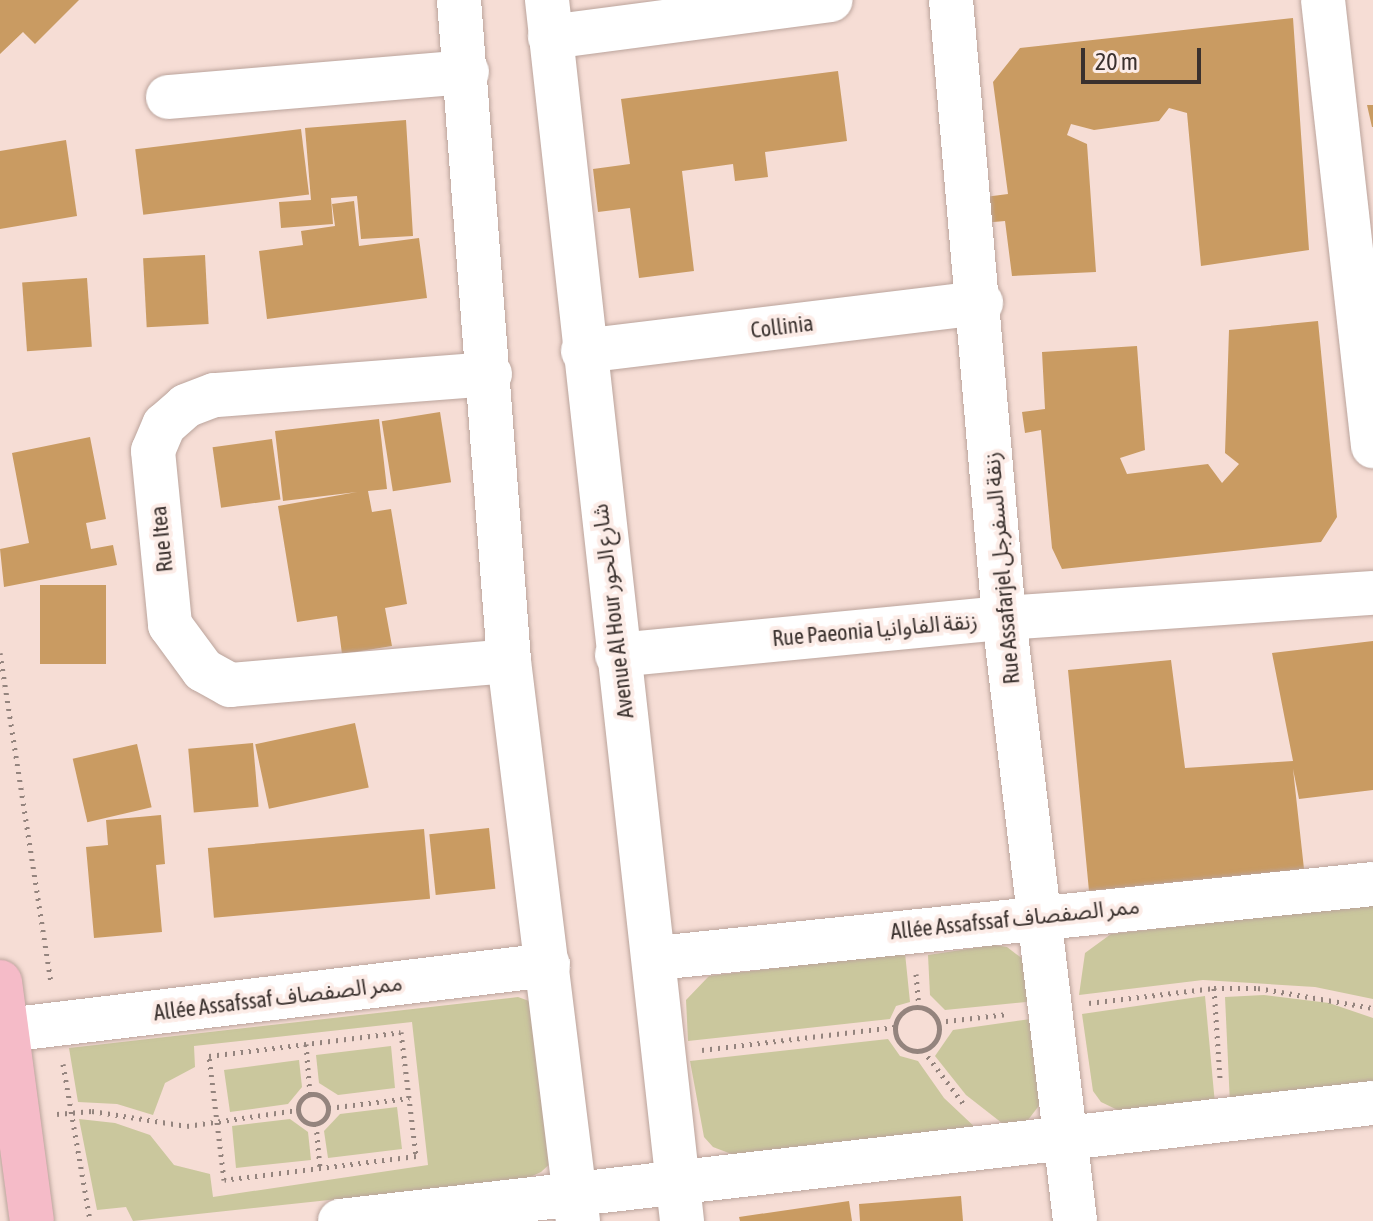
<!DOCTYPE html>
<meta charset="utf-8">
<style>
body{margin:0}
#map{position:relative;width:1373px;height:1221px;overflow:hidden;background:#f6ddd5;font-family:"Asap Condensed","Noto Sans Arabic",sans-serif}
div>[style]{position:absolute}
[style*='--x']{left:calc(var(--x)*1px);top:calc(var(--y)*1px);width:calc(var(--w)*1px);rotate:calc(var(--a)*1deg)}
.green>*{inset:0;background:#cac79d}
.building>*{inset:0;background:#c99b62;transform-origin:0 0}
.path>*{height:5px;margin-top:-2.5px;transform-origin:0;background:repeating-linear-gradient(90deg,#94847e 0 2px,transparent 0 8px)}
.path>.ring{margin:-2.5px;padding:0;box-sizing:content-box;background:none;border:5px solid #94847e;border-radius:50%}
.roads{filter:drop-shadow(0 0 2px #bba49c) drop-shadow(0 0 2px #bba49c)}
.minor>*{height:44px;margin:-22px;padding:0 22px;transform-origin:22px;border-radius:22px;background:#fff}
.major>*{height:44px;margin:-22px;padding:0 22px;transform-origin:22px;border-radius:22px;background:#f5bbc8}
span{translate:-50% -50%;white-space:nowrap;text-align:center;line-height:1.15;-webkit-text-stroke:8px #fcece7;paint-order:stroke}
.street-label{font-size:22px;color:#3a312e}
.scale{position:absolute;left:1081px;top:48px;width:120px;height:36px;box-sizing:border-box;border:4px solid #3a312e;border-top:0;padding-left:10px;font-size:24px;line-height:28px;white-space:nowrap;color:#3a312e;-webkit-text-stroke:6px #fcece7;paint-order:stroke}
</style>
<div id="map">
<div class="green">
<i style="clip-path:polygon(1373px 904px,1373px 999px,1315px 987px,1203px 980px,1079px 995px,1085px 953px,1111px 934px)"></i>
<i style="clip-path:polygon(994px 945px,1007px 947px,1028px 963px,1036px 1001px,945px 1010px,930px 995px,928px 955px)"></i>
<i style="clip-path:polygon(905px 953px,910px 1002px,896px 1006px,890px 1019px,688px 1041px,686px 1000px,709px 976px)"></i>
<i style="clip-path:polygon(1264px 995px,1329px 1003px,1373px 1018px,1373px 1088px,1230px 1104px,1225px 997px)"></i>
<i style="clip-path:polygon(1205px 996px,1215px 1104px,1126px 1114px,1101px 1102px,1093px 1091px,1082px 1014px)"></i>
<i style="clip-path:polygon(518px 997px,529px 1001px,553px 1161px,541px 1172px,526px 1179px,133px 1221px,126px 1207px,97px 1210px,79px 1119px,115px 1123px,150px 1135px,174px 1165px,210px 1174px,213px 1197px,428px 1165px,412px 1022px,194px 1046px,195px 1067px,165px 1083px,153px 1115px,117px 1104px,78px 1102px,69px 1048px)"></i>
<i style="clip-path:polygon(1038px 1018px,1044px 1099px,1028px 1120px,1007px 1127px,966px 1095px,935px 1056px,953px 1030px)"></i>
<i style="clip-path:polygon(888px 1039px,900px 1056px,918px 1061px,944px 1098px,979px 1131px,734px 1155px,713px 1147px,704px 1137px,690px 1061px)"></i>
<i style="clip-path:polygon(391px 1046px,395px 1088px,338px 1095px,319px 1083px,316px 1055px)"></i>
<i style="clip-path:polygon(299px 1060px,302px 1087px,288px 1104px,230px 1112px,224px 1070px)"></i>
<i style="clip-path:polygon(397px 1107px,402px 1149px,328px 1158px,324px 1131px,340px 1114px)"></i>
<i style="clip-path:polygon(290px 1119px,308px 1132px,311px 1160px,236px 1168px,232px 1126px)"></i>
</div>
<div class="building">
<i style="clip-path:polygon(0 0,79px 0,35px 44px,23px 32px,0 54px)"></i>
<i style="clip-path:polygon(1293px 18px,1309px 250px,1201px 266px,1187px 113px,1169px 108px,1159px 121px,1094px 130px,1071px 124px,1067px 135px,1087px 144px,1096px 272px,1012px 276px,1005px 221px,982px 223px,985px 197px,1008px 194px,993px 82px,1020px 48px)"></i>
<i style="clip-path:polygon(838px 71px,847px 141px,765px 152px,768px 177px,735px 181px,733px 164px,682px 171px,694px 271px,639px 278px,630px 208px,598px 212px,593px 169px,630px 164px,621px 99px)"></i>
<i style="clip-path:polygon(1367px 105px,1373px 105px,1373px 127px,1372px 127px)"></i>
<i style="clip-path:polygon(406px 120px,413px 236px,361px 239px,357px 196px,331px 198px,333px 224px,281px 228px,279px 202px,311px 200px,305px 128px)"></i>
<i style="left:301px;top:129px;width:66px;height:167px;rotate:83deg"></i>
<i style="clip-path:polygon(66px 140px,77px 216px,0 229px,0 151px)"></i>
<i style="clip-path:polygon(354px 201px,359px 246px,419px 238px,427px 298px,267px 319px,259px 251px,303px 245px,301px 231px,335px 226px,332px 204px)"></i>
<i style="left:205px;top:255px;width:69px;height:62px;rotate:87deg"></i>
<i style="left:87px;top:278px;width:69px;height:65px;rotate:86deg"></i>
<i style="clip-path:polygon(1318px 321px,1337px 517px,1321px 542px,1062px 569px,1052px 548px,1041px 430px,1025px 433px,1022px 412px,1045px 409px,1042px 352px,1137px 346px,1145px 450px,1120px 458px,1127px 474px,1208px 464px,1222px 483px,1239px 464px,1225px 453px,1229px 330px)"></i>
<i style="left:440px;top:412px;width:71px;height:59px;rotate:81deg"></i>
<i style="clip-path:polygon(379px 419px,387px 489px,368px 491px,372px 512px,391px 509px,407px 604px,385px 608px,392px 646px,342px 654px,337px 616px,297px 622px,278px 506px,357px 492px,283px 501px,275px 431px)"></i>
<i style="clip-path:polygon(90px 437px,106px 519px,86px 523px,91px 549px,113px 545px,117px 565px,4px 587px,0 549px,29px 543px,12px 453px)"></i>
<i style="left:272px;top:439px;width:61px;height:60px;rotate:82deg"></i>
<i style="left:40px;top:585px;width:66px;height:79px"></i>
<i style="clip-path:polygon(1373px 641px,1373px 790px,1299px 799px,1293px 769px,1304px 869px,1089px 891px,1068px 670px,1171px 660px,1185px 768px,1293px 761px,1272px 653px)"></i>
<i style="left:355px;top:723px;width:66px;height:102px;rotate:78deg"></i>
<i style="left:253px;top:743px;width:64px;height:65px;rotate:85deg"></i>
<i style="left:137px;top:744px;width:65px;height:66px;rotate:77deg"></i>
<i style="clip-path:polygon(161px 815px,165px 864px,156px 865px,162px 932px,94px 938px,86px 847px,108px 845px,106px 820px)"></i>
<i style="left:489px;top:828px;width:61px;height:60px;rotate:84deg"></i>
<i style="left:424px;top:829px;width:70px;height:217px;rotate:85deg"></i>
<i style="clip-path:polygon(961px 1196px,963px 1221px,860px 1221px,859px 1204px)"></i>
<i style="clip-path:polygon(849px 1201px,852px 1221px,740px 1221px,739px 1217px)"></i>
</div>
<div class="path">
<i style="--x:0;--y:653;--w:334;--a:81.2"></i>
<i style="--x:916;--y:974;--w:34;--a:85"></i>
<i style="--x:1214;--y:988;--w:90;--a:86.2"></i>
<i style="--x:1089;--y:1003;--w:126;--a:-6.8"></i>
<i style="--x:1214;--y:988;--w:44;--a:0"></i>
<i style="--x:1258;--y:988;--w:117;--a:9.9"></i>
<i class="ring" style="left:895px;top:1007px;width:39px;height:39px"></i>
<i style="--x:938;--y:1022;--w:70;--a:-6.5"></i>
<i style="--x:401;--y:1032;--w:125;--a:83.1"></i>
<i style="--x:416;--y:1156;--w:193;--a:172.9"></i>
<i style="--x:224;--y:1180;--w:125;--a:-96.9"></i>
<i style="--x:209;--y:1056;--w:193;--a:-7.1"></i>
<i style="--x:306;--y:1044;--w:50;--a:85.4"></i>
<i style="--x:702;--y:1050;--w:194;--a:-6.8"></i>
<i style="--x:923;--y:1050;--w:71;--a:53"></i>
<i style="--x:63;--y:1064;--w:159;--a:80.2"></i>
<i class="ring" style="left:298px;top:1094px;width:25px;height:25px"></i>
<i style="--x:329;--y:1108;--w:81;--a:-7.1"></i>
<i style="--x:57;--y:1114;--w:35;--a:-5"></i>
<i style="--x:92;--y:1111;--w:96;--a:9"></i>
<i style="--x:187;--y:1126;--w:111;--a:-8.3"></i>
<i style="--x:316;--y:1124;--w:44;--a:84.8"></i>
</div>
<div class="roads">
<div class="minor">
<i style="--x:459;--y:0;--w:663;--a:85.67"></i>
<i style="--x:509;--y:661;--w:564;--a:82.98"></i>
<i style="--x:547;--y:0;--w:1228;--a:83.69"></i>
<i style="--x:951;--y:0;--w:620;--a:85.1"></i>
<i style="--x:1004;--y:618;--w:607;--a:83.28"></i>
<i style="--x:1323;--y:0;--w:449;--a:83.6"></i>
<i style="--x:550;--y:37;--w:283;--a:-7.5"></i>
<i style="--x:168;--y:97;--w:300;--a:-4.8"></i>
<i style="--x:583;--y:351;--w:401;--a:-6.9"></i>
<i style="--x:490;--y:374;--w:277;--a:175.6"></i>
<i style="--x:214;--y:395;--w:30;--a:159"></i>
<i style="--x:186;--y:406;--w:29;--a:139"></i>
<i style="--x:164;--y:425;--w:28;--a:113"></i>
<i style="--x:153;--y:451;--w:175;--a:84.4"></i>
<i style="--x:170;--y:625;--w:56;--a:53.7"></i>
<i style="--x:203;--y:670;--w:31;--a:29"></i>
<i style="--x:230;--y:685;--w:280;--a:-4.9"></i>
<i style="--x:617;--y:655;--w:389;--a:-5.5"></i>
<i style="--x:1004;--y:618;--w:370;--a:-3.9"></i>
<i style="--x:657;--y:958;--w:720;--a:-5.9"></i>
<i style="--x:7;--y:1030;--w:545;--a:-6.85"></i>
<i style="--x:340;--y:1221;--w:1040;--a:-6.52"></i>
</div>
<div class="major">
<i style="--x:0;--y:982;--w:241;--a:82.4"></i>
</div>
</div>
<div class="street-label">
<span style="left:782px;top:327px;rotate:-7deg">Collinia</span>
<span style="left:162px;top:539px;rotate:-96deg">Rue Itea</span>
<span style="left:1002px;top:568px;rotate:-95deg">Rue Assafarjel زنقة السفرجل</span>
<span style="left:613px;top:611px;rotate:-97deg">Avenue Al Hour شارع الحور</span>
<span style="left:875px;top:630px;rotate:-5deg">Rue Paeonia زنقة الفاوانيا</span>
<span style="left:1015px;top:919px;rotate:-6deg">Allée Assafssaf ممر الصفصاف</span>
<span style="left:278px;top:998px;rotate:-7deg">Allée Assafssaf ممر الصفصاف</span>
</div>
<div class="scale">20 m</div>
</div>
